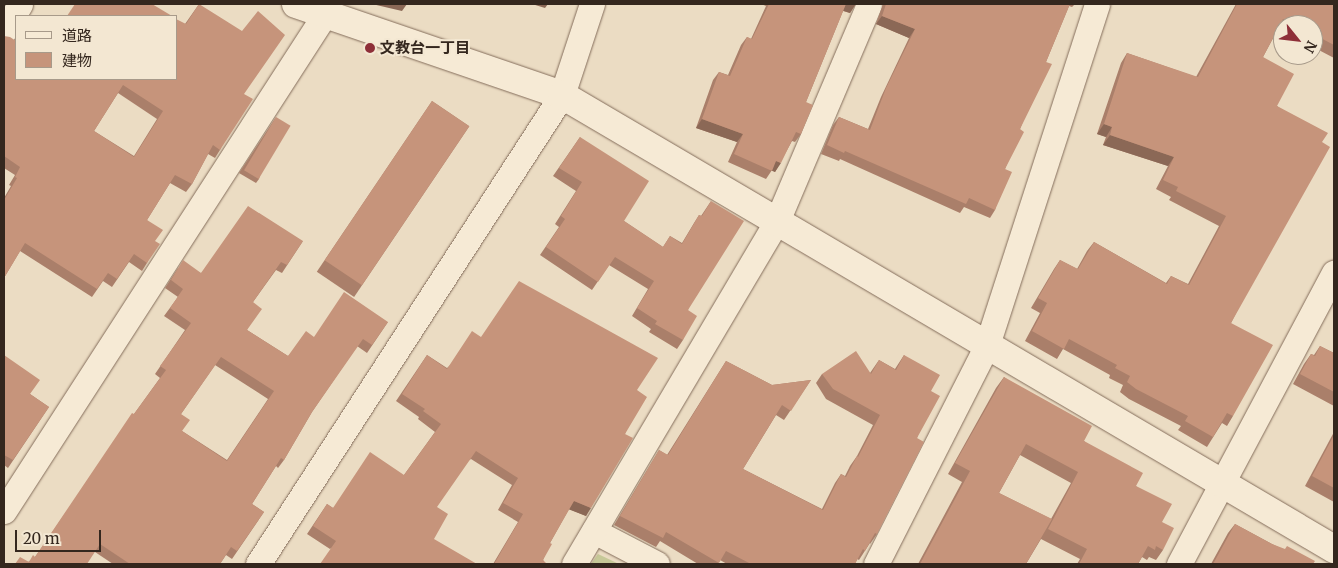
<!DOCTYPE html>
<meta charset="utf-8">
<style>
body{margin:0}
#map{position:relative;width:1338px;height:568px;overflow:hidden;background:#ebdcc3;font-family:Merriweather,"Noto Sans JP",serif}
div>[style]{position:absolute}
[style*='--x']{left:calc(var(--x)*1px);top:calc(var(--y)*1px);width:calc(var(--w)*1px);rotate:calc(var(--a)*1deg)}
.green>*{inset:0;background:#c6c898}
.roads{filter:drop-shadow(0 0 1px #846d5b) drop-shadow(0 0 1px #846d5b)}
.street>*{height:25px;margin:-12.5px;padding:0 12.5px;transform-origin:12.5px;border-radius:12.5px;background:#f6ead5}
.secondary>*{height:28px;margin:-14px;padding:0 14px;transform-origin:14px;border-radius:14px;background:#f6ead5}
.wall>*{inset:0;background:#aa7f6a;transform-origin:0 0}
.shaded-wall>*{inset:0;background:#8b6856}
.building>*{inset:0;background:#c6947b;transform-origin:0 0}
.dots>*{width:14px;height:14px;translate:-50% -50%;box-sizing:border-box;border:2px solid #f3e7d2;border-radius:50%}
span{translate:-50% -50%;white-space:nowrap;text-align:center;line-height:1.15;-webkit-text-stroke:4px #f3e7d2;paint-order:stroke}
.poi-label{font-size:15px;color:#34271e;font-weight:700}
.left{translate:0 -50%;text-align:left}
.frame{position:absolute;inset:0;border:5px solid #34271e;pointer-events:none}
.legend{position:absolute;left:15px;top:15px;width:162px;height:65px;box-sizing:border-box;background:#f3e7d2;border:1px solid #a79a8a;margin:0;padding:6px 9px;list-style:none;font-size:15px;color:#34271e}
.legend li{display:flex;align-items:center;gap:10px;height:25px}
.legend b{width:25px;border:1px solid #a79a8a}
.north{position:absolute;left:1273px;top:15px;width:50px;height:50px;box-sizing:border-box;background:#f3e7d2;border:1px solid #a79a8a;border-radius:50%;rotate:119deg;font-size:14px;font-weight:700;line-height:20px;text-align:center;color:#34271e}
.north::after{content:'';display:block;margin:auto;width:18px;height:22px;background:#8e2f38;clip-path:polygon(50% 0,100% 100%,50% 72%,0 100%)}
.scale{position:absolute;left:15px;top:530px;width:86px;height:22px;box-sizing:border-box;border:2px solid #34271e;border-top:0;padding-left:6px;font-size:15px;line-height:18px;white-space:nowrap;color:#34271e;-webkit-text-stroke:4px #f3e7d2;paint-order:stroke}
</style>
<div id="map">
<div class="green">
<i style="clip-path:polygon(598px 554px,619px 564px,591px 564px)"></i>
</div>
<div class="roads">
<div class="street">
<i style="--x:4;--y:31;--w:31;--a:-59"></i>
<i style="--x:4;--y:511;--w:592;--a:-57.14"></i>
<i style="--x:325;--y:14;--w:10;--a:-79"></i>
<i style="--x:594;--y:531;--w:71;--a:27.6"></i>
<i style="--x:258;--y:564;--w:559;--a:-57.05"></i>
<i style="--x:562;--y:95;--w:96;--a:-71.8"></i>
<i style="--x:574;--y:564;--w:399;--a:-59.4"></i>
<i style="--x:777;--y:221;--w:236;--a:-67"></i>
<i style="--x:876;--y:564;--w:246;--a:-63.1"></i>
<i style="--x:987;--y:345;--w:358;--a:-72.1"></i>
<i style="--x:1179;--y:564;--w:330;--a:-62"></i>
</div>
<div class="secondary">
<i style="--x:296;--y:4;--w:281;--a:18.9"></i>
<i style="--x:562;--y:95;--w:896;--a:30.46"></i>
</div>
</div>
<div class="wall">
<i style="clip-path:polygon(evenodd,199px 4px,244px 94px,220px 150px,215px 158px,208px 154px,192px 184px,186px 192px,170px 183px,147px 220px,155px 241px,147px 263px,142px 271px,129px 262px,112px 287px,103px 281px,92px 297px,20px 251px,4px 278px,4px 198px,11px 186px,9px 185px,15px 175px,4px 168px,4px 36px,16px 79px,185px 24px,199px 4px,118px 93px,157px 119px,134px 156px,94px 131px,118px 93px)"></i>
<i style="clip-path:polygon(761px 4px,856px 4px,850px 13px,843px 11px,806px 102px,801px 134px,795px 142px,792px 141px,775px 172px,772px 170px,766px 179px,728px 162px,737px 142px,696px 128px,713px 80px,719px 72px,728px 75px,741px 45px,747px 37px,751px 39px,766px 6px)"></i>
<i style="clip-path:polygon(883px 4px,1075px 4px,1072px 7px,1069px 6px,1046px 62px,1020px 129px,1005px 169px,995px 210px,990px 218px,964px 207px,960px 213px,840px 159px,839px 161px,821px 154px,833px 125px,839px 117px,868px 129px,881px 97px,909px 38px,876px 24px)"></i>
<i style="clip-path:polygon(1236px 4px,1334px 4px,1334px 58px,1313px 47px,1313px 25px,1283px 25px,1283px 32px,1278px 29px,1263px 57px,1277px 106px,1322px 142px,1231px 323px,1233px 416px,1227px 426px,1222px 423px,1207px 447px,1178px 430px,1181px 426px,1129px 399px,1120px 392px,1123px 385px,1109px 378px,1110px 375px,1063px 349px,1057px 359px,1025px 341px,1040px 313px,1031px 308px,1054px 269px,1060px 260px,1077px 269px,1087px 251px,1094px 242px,1166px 283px,1171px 276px,1188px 284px,1219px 226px,1169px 200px,1171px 197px,1156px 189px,1168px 166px,1103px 145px,1106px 137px,1097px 134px,1121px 63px,1127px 53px,1196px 77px)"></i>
<i style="left:432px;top:101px;width:45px;height:206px;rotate:34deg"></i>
<i style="clip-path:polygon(276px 117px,259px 179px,256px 183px,239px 173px)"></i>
<i style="clip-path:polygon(580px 137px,624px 221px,663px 247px,670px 236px,682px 243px,694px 223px,699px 215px,701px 216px,711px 201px,688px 310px,683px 340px,677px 349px,649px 332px,651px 329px,632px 316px,648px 289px,609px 265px,592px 290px,540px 255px,559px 227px,555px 224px,576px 191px,553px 176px)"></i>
<i style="clip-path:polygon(evenodd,303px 241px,282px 273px,276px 270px,253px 302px,247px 330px,288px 356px,314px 337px,388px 322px,367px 353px,357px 346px,312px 412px,284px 460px,278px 468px,276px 466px,252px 504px,264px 512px,232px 559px,226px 555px,220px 564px,113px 564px,95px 552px,28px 562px,35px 557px,134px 414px,160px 378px,155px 374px,185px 330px,164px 316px,178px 297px,165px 288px,178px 268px,201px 273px,303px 241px,215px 365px,268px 399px,227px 460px,182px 431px,181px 414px,215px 365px)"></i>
<i style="clip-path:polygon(481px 337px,637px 390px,625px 434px,586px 516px,569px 509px,550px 543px,543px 560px,545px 564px,493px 564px,518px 522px,498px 510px,512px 485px,471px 459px,330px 549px,307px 534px,327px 504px,333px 508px,404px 475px,435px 432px,418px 419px,419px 417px,396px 401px,427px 355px,447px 368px)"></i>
<i style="clip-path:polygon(1320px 346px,1334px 353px,1334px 406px,1293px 384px,1304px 364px,1311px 354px,1314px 355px)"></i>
<i style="clip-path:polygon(4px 355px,30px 394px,49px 407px,8px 468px,4px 465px)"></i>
<i style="clip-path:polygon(904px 355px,931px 391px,917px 438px,877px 534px,870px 544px,870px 543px,859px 560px,857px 559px,855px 564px,727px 564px,720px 560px,718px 564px,698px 564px,660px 541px,656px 547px,614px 525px,659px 450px,667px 455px,726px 361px,772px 385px,811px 380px,784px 420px,776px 415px,743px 469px,822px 509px,835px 483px,841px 474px,845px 476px,850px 466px,857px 456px,873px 425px,826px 399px,816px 383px,822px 374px,870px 373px,879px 360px,895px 369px)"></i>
<i style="clip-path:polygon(evenodd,1004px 377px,1084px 441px,1136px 486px,1162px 522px,1163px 550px,1156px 560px,1149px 557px,1147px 560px,1142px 557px,1138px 564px,1077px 564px,1080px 559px,1041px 539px,1026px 564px,918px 564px,962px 482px,948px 474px,996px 388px,1004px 377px,1020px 455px,1071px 483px,1051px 519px,999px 493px,1020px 455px)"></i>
<i style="clip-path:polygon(1334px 432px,1334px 502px,1305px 486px)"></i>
<i style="clip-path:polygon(1235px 524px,1272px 544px,1313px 564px,1211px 564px,1228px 533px)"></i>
</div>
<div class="shaded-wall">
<i style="clip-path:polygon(372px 4px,407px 4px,402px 11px)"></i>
<i style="clip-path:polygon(532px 4px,548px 4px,545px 8px)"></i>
<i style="clip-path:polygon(846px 4px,853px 4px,855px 5px,850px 13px,841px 10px)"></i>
<i style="clip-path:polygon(882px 16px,915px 29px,909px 38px,876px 24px)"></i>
<i style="clip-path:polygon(702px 119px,743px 134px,737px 142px,696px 128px)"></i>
<i style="clip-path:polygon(1104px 124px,1112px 127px,1106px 137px,1097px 134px)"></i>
<i style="clip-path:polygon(1110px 135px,1174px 157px,1168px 166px,1103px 145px)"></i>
<i style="clip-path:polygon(776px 161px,781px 163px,775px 172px,770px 170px)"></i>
<i style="clip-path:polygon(574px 501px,591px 508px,586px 516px,568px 509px)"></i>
</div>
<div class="building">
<i style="clip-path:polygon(75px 4px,152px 4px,172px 16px,67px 16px)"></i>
<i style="clip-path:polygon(evenodd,199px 4px,242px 31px,258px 11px,285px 35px,244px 94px,253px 99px,220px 150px,213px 145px,192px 184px,175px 175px,147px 220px,163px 230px,155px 241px,160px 244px,147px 263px,134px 254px,117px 279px,108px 273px,97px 289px,25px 243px,4px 278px,4px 200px,17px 178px,15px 177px,20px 167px,4px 156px,4px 36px,10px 37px,16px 41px,16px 79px,176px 79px,176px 19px,186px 24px,199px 4px,123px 85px,163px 111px,134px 157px,94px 131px,123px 85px)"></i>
<i style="clip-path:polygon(769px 4px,846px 4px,806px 102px,813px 105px,801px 134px,796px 132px,781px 163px,776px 161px,772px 171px,734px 154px,743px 134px,702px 119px,719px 72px,730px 76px,747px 37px,752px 39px)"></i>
<i style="clip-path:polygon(886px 4px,1070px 4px,1046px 62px,1052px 64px,1020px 129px,1024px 132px,1005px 169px,1012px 172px,995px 210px,969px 198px,966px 204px,845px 151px,844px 153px,827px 145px,839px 117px,870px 130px,886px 88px,915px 29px,882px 16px)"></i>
<i style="clip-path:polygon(1237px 4px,1334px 4px,1334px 45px,1313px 34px,1313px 25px,1296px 25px,1283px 19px,1263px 57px,1294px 74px,1277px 106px,1328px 133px,1322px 142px,1330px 147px,1231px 323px,1273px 345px,1233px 416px,1227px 413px,1213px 437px,1185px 421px,1188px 416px,1136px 389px,1127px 382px,1130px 376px,1115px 368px,1117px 365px,1069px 339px,1064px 349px,1032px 331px,1047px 303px,1038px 298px,1060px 260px,1078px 269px,1094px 242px,1167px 284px,1171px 276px,1189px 285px,1226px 216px,1176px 191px,1178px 187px,1163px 180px,1174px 157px,1110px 135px,1112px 127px,1104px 124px,1127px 53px,1198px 77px)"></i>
<i style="left:432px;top:101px;width:45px;height:192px;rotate:34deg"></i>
<i style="left:276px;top:117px;width:17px;height:62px;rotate:31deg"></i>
<i style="clip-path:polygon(580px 137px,649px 181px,624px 221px,663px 247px,670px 236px,682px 244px,699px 215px,702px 216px,711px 201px,744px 221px,688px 310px,697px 316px,683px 340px,655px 324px,657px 321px,637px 308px,654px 281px,615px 257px,598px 282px,546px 247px,565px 219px,561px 216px,582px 182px,559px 168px)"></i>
<i style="clip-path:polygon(evenodd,248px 206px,303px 241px,287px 265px,281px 262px,253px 302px,262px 309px,247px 330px,288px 356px,306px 331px,314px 337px,344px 292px,388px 322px,372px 345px,363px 339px,312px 412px,284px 460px,281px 458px,252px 504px,264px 512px,237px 551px,231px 547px,220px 564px,130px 564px,100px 544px,87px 564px,15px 564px,20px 557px,29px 562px,33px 555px,35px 557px,132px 413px,134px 414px,166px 370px,160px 366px,191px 323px,170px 308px,183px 289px,171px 280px,183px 260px,201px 273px,248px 206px,221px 357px,274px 391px,227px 461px,182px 431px,190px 420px,181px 414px,221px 357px)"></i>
<i style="clip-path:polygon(519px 281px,658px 358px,637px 390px,647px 397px,625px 434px,633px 438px,591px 508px,574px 501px,550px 543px,552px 544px,543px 560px,546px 563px,545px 564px,494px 564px,523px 514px,503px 503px,518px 478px,476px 451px,437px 507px,448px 514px,434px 539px,477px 564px,320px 564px,336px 541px,313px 526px,327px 504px,333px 508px,370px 452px,404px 475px,441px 424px,423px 411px,425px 409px,402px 394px,427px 355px,447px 369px,472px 331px,481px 337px)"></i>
<i style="clip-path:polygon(1320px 346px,1334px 353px,1334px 392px,1300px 374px,1311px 354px,1315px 356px)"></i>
<i style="clip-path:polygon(856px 351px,871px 374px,879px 360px,896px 370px,904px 355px,940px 375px,931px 391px,940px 396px,917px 438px,924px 442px,877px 534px,875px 533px,865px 551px,863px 549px,855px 564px,751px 564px,726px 551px,719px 563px,666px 532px,663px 538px,620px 516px,659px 450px,668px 455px,726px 361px,772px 385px,811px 380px,791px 411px,782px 405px,743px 469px,823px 510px,841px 474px,846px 477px,857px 456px,858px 457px,880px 415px,833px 389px,822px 374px)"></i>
<i style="clip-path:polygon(4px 355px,40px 380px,30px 394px,49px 407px,13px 460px,4px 455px,4px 456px)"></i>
<i style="clip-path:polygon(1004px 377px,1092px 426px,1084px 441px,1143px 473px,1136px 486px,1172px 504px,1162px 522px,1174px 528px,1163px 550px,1156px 546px,1155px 550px,1148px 546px,1138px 564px,1079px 564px,1087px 549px,1048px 529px,1078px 472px,1026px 444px,999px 493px,1052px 519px,1026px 564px,920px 564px,970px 471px,955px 463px)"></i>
<i style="clip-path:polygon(1334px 435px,1334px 488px,1312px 476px)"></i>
<i style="clip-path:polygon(1235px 524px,1272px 544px,1285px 549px,1287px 546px,1315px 561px,1313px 564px,1213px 564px)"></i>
</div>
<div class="dots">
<i style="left:370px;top:48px;background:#8e2f38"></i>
</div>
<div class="poi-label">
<span class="left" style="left:380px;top:48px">文教台一丁目</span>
</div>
<div class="frame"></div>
<ul class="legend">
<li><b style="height:6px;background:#f6ead5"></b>道路</li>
<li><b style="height:14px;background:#c6947b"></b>建物</li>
</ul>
<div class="north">N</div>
<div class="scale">20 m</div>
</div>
